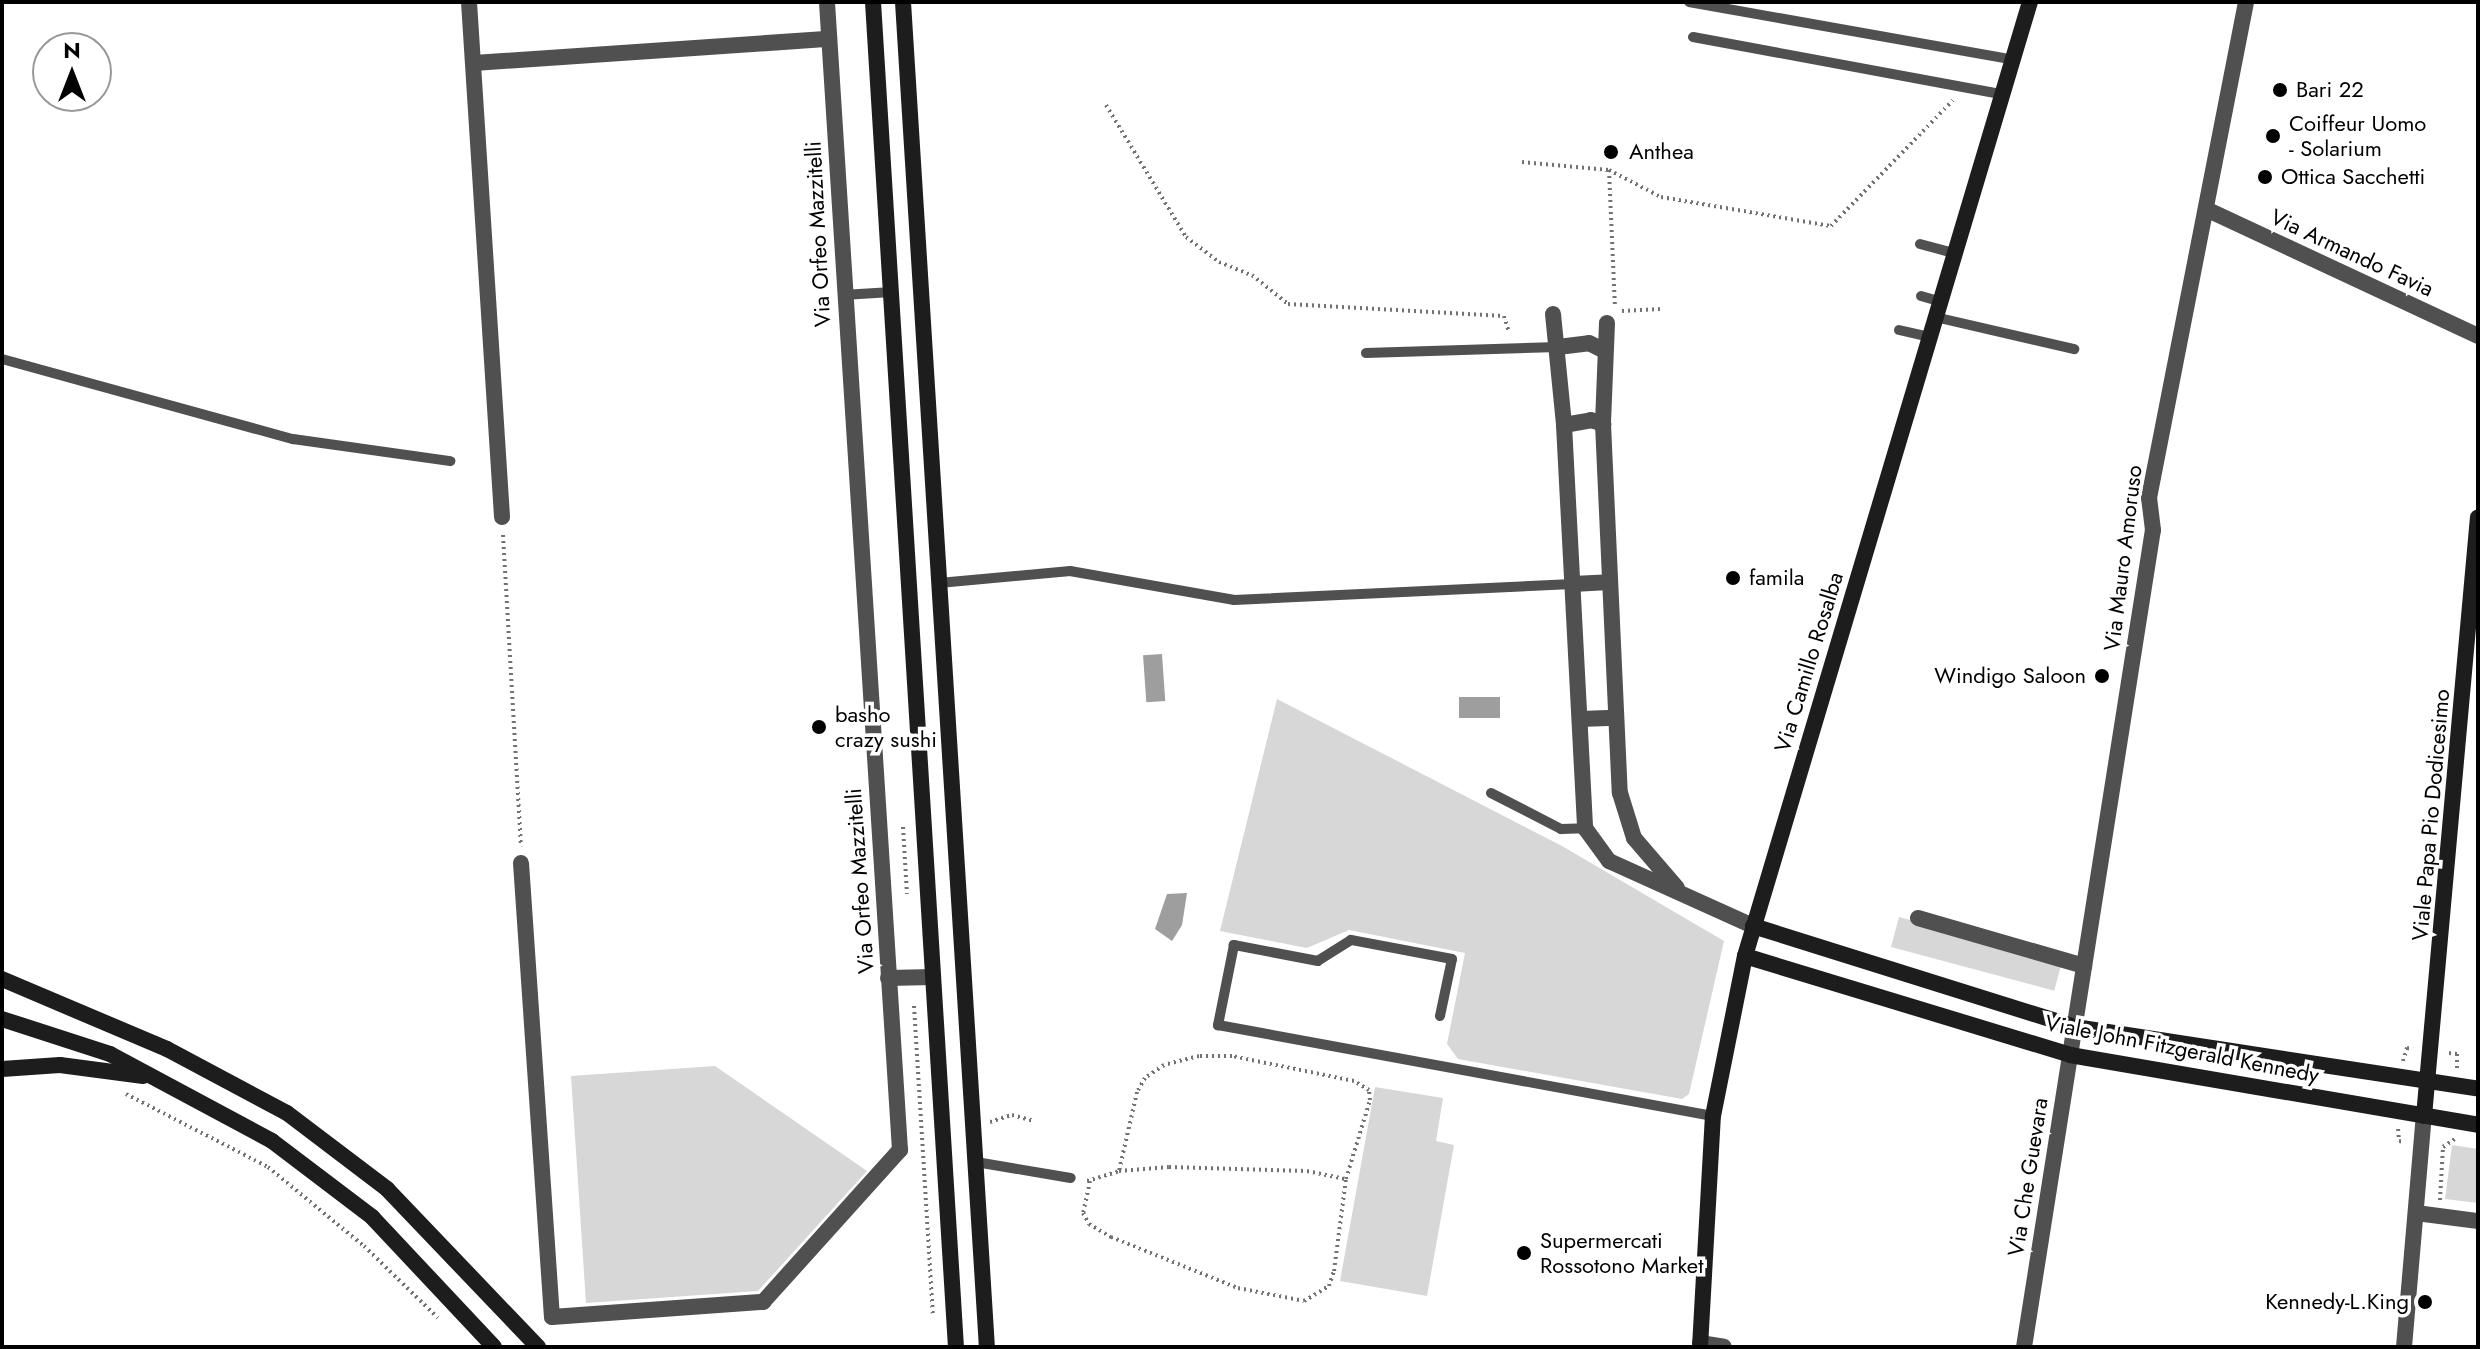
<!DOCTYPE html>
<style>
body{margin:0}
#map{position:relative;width:2480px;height:1349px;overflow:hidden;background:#fff;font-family:Jost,sans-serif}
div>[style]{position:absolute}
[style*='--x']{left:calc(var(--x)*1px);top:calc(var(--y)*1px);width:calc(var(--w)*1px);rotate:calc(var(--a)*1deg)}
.green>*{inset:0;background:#d7d7d7;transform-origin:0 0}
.water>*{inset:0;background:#9e9e9e;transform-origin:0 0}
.path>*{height:4px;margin-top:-2px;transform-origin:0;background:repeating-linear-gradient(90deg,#727272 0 2px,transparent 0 6px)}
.lane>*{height:10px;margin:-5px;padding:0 5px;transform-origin:5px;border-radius:5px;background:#505050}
.street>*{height:16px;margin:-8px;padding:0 8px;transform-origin:8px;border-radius:8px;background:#505050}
.secondary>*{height:16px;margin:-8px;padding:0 8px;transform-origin:8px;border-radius:8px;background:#1d1d1d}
.dots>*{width:22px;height:22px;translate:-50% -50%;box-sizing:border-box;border:4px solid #fff;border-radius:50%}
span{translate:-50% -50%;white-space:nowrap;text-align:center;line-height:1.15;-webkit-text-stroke:7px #fff;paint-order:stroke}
.poi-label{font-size:22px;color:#000}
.left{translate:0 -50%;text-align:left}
.right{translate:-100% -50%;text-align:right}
.street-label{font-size:22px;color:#000}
.frame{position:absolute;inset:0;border:4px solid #000;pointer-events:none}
.north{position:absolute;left:32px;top:32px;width:80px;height:80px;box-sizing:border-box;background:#fff;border:2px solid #999;border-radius:50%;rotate:0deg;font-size:22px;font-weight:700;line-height:32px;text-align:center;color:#000}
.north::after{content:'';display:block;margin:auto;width:28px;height:36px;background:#000;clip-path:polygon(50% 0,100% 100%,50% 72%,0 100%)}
</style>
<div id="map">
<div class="green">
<i style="clip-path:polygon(1277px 699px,1562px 846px,1724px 941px,1689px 1094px,1682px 1099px,1458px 1059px,1447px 1044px,1465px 953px,1349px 930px,1307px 948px,1220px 931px)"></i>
<i style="left:1899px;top:917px;width:169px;height:31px;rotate:15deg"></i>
<i style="clip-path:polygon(715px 1066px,867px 1171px,758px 1291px,586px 1303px,571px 1076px)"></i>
<i style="clip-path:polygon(1375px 1087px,1443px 1098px,1436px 1141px,1454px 1145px,1427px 1296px,1340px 1281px)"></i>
<i style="clip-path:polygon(2452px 1145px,2478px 1149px,2478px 1203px,2445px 1199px)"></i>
</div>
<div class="water">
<i style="left:1162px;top:654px;width:47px;height:19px;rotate:86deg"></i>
<i style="left:1500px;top:697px;width:21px;height:41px;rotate:90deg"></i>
<i style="clip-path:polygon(1187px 893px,1182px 925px,1172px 941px,1155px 929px,1167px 894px)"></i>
</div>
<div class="path">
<i style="--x:1106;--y:105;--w:154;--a:58.8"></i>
<i style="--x:1186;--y:237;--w:41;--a:37.1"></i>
<i style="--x:1219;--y:262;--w:35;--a:22"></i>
<i style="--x:1252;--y:275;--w:46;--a:38.9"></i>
<i style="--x:1288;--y:304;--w:216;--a:3.2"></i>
<i style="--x:1504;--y:316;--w:17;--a:73"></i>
<i style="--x:1522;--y:162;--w:87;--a:5.3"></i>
<i style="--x:1609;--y:170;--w:59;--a:27.4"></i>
<i style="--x:1661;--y:197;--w:172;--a:9.7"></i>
<i style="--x:1831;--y:226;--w:175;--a:-45.9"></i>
<i style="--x:1609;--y:170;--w:138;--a:87.5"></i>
<i style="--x:1622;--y:311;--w:38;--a:-3"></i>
<i style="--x:503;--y:535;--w:312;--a:86.7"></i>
<i style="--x:903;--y:827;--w:67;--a:86.6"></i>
<i style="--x:914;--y:1006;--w:308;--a:86.5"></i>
<i style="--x:2449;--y:1053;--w:8;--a:7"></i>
<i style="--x:2457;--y:1054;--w:15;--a:90"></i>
<i style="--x:2403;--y:1061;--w:14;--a:-73"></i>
<i style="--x:2407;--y:1048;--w:6;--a:9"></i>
<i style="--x:126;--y:1094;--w:160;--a:27.2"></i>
<i style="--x:268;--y:1167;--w:124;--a:39.5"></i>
<i style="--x:364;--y:1246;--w:103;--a:44.2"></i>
<i style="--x:990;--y:1122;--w:23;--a:-18"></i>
<i style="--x:1012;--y:1115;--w:23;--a:15"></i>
<i style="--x:2398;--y:1129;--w:12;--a:85"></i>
<i style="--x:2399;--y:1141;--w:6;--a:9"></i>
<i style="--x:1087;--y:1181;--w:34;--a:-17"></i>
<i style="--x:1119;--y:1171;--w:50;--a:-4.6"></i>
<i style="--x:1169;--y:1167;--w:138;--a:1.7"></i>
<i style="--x:1307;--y:1171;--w:40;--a:12"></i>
<i style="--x:1090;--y:1181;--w:33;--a:102"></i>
<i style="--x:1083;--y:1213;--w:13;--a:61"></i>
<i style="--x:1089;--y:1224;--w:26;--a:31"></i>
<i style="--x:1111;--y:1237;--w:137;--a:21.9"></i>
<i style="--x:1238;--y:1288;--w:67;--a:11.1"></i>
<i style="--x:1304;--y:1301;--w:29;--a:-31"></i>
<i style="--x:1329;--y:1286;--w:16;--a:-72"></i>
<i style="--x:1334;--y:1271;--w:93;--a:-82.6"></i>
<i style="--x:1346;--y:1179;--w:83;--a:-73.1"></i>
<i style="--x:1370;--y:1100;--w:10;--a:-96"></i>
<i style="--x:1369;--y:1090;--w:17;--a:-149"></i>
<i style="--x:1354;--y:1081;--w:125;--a:-168.4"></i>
<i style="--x:1232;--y:1056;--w:33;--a:180"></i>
<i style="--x:1199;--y:1056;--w:36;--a:166"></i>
<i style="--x:1164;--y:1065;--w:23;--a:146"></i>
<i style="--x:1145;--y:1078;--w:16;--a:120"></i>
<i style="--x:1137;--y:1092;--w:81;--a:102.8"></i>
<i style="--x:2440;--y:1200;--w:53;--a:-86.8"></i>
<i style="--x:2443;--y:1147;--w:14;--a:-34"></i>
</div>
<div class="lane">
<i style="--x:1689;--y:2;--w:329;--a:10.1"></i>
<i style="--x:1693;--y:37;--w:314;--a:10.5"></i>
<i style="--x:1920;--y:244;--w:35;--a:15"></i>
<i style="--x:843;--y:295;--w:49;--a:-3.5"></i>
<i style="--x:1921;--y:296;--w:19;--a:16"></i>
<i style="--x:1935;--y:317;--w:143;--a:13"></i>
<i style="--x:1899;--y:330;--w:31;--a:13"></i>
<i style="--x:1366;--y:353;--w:192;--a:-1.8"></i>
<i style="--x:2;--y:359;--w:302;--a:15.4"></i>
<i style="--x:293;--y:439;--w:159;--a:8"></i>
<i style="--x:939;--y:583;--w:132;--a:-5.2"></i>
<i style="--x:1070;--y:571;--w:167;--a:10"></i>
<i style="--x:1234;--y:600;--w:339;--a:-2.7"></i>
<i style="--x:1491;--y:793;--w:79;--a:27.2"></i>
<i style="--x:1561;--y:829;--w:24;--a:-2"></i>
<i style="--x:1440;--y:1016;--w:58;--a:-78.1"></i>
<i style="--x:1452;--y:959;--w:103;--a:-169.3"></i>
<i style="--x:1351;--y:940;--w:39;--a:148"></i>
<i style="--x:1318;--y:961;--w:86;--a:-169.2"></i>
<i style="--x:1234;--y:945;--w:82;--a:101.3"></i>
<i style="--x:1218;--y:1025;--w:503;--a:10.42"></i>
<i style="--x:976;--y:1162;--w:96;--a:9.6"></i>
</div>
<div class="street">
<i style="--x:469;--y:2;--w:516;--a:86.33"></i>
<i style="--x:474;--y:63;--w:356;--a:-3.9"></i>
<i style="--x:2208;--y:210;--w:298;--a:25"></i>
<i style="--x:1553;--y:314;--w:112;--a:84.3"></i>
<i style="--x:1564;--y:425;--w:404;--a:87"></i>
<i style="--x:1585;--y:828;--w:41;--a:54"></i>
<i style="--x:1609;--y:861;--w:158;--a:24.3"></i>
<i style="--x:1607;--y:323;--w:101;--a:92.3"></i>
<i style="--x:1603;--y:424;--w:369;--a:87.4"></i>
<i style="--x:1620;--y:793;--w:47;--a:72.7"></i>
<i style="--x:1634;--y:838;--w:66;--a:49.3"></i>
<i style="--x:1558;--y:347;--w:31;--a:-7"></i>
<i style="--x:1589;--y:343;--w:18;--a:27"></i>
<i style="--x:1564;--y:425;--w:27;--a:-10"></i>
<i style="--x:1591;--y:420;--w:13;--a:18"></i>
<i style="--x:1573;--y:584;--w:36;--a:-3"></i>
<i style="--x:1580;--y:719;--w:35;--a:-2"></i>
<i style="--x:521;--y:863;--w:455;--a:86.1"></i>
<i style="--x:552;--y:1317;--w:212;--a:-4.1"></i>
<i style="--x:763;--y:1302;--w:205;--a:-48"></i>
<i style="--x:900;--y:1150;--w:1150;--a:-93.64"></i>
<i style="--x:1918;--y:918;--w:173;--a:16.1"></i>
<i style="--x:888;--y:978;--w:45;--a:-1.3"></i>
<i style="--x:2416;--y:1213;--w:63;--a:7.4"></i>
<i style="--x:1700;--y:1343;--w:24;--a:9"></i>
<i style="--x:2024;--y:1347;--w:827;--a:-81.03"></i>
<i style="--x:2153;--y:530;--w:32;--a:-97"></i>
<i style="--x:2149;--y:498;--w:505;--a:-78.93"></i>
<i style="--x:2404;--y:1347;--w:232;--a:-85.1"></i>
</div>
<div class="secondary">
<i style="--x:873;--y:2;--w:1348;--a:86.47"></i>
<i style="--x:903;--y:2;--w:1348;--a:86.43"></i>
<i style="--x:1753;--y:926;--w:337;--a:17.4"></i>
<i style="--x:2075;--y:1027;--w:408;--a:8.7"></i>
<i style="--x:1745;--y:956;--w:340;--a:16.9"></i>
<i style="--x:2070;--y:1055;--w:414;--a:9.7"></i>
<i style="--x:2;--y:979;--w:179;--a:23"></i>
<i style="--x:167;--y:1049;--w:136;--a:28.1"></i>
<i style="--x:287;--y:1113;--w:126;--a:37.2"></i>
<i style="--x:387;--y:1189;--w:219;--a:46.3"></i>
<i style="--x:2;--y:1019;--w:114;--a:18"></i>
<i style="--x:110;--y:1054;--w:184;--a:28.2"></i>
<i style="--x:272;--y:1141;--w:126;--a:37.2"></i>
<i style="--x:372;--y:1217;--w:178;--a:46.8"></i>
<i style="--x:2;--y:1069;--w:58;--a:-3.9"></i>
<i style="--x:60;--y:1065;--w:84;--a:7.5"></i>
<i style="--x:2424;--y:1116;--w:601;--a:-84.85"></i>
<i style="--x:1700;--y:1347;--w:231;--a:-86.8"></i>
<i style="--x:1713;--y:1116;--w:163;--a:-78.7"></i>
<i style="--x:1745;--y:956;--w:996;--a:-73.37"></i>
</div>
<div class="dots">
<i style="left:2280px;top:90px;background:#000"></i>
<i style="left:2273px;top:136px;background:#000"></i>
<i style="left:1611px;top:152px;background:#000"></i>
<i style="left:2265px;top:177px;background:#000"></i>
<i style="left:1733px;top:578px;background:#000"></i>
<i style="left:2102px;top:676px;background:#000"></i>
<i style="left:819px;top:727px;background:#000"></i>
<i style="left:1524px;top:1253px;background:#000"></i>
<i style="left:2425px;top:1302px;background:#000"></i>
</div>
<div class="poi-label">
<span class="left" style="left:2296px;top:90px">Bari 22</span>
<span class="left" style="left:2289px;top:136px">Coiffeur Uomo<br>- Solarium</span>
<span class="left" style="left:1629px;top:152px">Anthea</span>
<span class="left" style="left:2281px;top:177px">Ottica Sacchetti</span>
<span class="left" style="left:1749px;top:578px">famila</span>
<span class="right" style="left:2086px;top:676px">Windigo Saloon</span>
<span class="left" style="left:835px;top:727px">basho<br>crazy sushi</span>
<span class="left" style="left:1540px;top:1253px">Supermercati<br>Rossotono Market</span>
<span class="right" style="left:2409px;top:1302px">Kennedy-L.King</span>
</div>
<div class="street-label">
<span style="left:818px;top:234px;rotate:-93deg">Via Orfeo Mazzitelli</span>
<span style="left:2352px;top:253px;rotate:25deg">Via Armando Favia</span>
<span style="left:2123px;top:558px;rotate:-83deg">Via Mauro Amoruso</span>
<span style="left:1809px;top:662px;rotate:-73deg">Via Camillo Rosalba</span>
<span style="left:2431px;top:815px;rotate:-85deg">Viale Papa Pio Dodicesimo</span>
<span style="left:860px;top:881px;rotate:-94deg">Via Orfeo Mazzitelli</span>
<span style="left:2182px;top:1049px;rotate:11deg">Viale John Fitzgerald Kennedy</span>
<span style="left:2028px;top:1177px;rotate:-81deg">Via Che Guevara</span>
</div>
<div class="frame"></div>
<div class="north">N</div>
</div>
